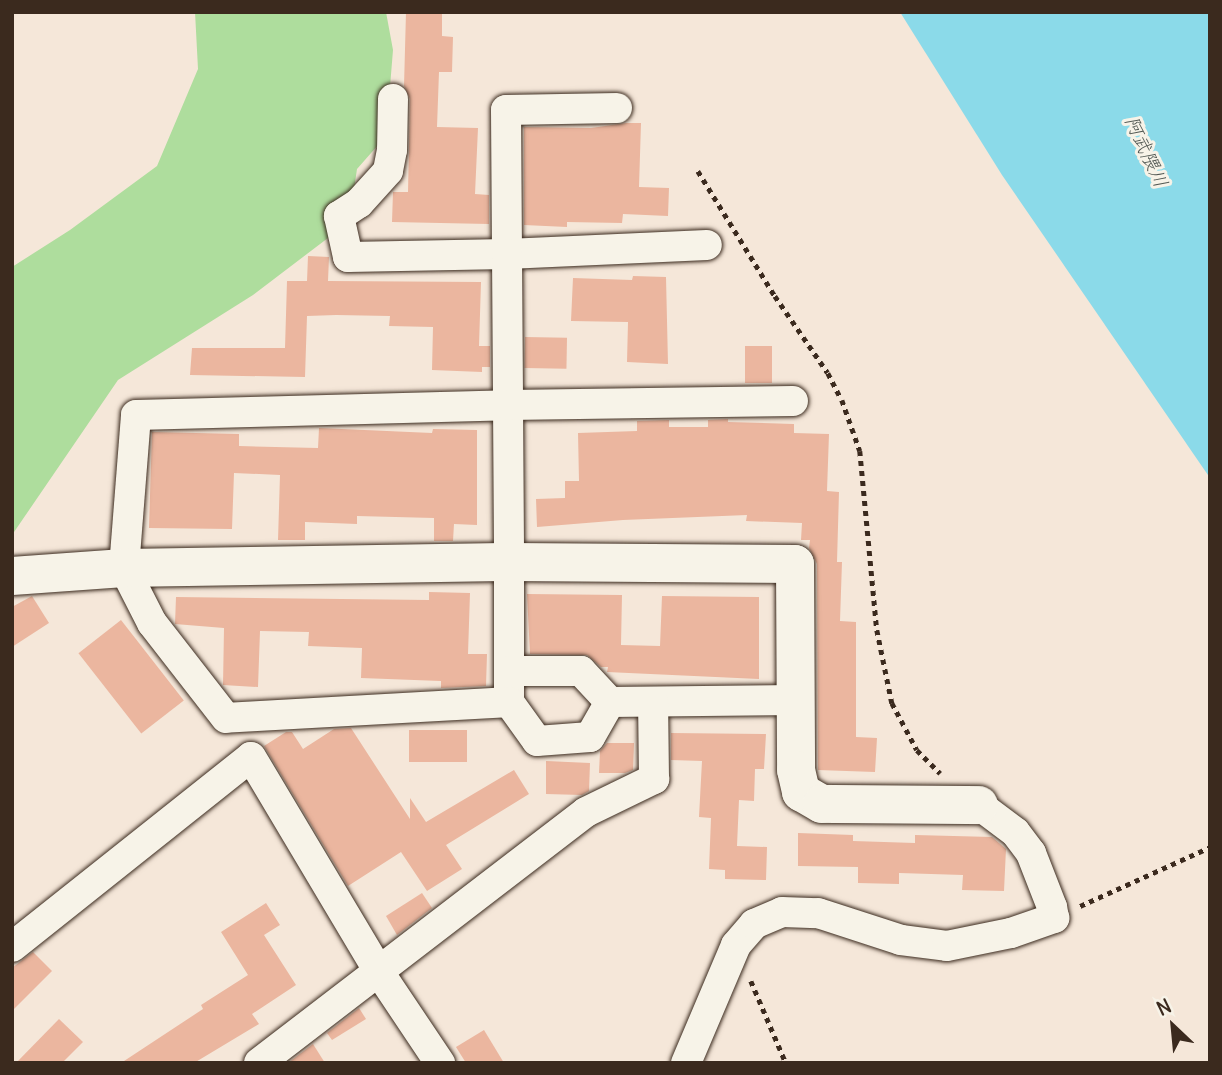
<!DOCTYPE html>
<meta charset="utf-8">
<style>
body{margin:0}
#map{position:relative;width:1222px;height:1075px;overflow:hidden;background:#f5e7d9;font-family:Delius,"Klee One",sans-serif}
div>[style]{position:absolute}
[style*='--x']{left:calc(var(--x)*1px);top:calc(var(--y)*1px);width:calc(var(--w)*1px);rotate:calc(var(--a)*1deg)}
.green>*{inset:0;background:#aedd9d}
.water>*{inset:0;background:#8bdae9}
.building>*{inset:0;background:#ebb69f;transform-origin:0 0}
.path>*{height:4.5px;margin-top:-2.25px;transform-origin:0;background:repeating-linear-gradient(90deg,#3b2a1e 0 5px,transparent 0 10px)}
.roads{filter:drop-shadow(0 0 2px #3b2a1e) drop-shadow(0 0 2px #3b2a1e)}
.street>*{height:30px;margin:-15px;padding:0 15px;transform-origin:15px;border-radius:15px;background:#f7f3e8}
.secondary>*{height:38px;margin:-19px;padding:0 19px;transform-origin:19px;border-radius:19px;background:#f7f3e8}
span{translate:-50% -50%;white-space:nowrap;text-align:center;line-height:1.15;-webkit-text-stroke:6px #f7f3e8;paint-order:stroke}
.water-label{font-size:19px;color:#4f5651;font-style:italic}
.frame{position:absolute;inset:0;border:14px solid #3b2a1e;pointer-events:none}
.north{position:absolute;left:1138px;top:991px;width:70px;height:70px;-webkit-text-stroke:5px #f7f3e8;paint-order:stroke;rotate:334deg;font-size:19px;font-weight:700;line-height:28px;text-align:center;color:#3b2a1e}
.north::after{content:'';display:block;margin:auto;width:24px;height:32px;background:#3b2a1e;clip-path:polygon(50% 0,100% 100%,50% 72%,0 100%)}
</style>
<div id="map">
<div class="green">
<i style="clip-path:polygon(195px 12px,386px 12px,393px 50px,386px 136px,357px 169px,349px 222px,253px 295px,118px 380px,12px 535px,12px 267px,70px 230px,157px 166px,198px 69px)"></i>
</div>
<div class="water">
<i style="clip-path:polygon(900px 12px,1210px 12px,1210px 478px,1002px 175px)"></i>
</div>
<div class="building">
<i style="clip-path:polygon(406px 12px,442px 12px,442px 36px,453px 37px,452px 72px,439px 72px,437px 127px,478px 128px,475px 194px,489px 195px,489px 224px,392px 222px,393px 192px,408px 192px,410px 99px,404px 86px)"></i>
<i style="clip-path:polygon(626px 123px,641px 123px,639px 187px,669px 188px,668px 216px,623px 214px,622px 223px,567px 222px,567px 227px,524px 225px,524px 127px,591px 128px)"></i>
<i style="clip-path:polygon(308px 256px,329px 257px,328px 281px,481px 282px,479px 346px,490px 346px,490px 367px,482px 367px,482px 372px,432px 370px,433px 327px,389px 326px,390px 316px,336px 315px,307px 316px,305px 377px,190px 375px,192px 348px,285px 348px,287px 281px,307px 281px)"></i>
<i style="clip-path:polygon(633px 276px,666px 277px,668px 364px,627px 362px,628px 322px,571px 321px,573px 278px,632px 280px)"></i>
<i style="left:525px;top:337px;width:42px;height:31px;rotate:1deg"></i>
<i style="left:745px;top:346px;width:27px;height:37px"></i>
<i style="clip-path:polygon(728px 419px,728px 422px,794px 424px,794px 433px,829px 434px,827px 491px,839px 492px,837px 562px,842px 562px,840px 621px,856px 622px,856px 737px,877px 738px,875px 772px,818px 770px,817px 564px,809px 548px,810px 540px,801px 540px,802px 523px,746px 521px,747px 515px,623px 520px,537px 527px,536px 499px,565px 498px,565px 481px,579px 481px,578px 433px,637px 431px,637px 421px,669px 420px,669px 427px,708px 427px,708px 420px)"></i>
<i style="clip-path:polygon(319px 428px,432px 433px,433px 429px,477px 430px,477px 525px,454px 524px,453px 541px,434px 541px,434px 518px,357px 516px,357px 524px,305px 522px,305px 540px,278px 540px,280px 475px,234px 473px,232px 529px,149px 528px,152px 432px,239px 434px,239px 446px,318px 448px)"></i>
<i style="clip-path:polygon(429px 592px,470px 593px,468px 654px,487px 654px,486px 686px,441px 688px,441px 681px,361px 678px,362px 648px,308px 646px,309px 632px,260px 631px,258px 687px,223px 685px,224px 628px,175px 624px,176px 597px,429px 600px)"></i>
<i style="clip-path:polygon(527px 594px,622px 595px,621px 645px,660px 646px,662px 596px,759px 597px,759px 679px,607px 672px,608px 667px,601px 667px,587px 655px,530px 654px)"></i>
<i style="clip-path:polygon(32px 596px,49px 623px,12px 647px,12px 607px)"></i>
<i style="left:121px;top:620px;width:102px;height:54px;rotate:52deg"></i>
<i style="clip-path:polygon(351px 728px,410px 819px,410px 798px,426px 822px,514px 770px,529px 794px,446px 845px,462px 869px,427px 891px,401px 852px,348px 886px,264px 746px,286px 732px,292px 732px,303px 749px,334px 729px)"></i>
<i style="left:409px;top:730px;width:58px;height:32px"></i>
<i style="clip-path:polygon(671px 733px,766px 734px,764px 769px,755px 769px,754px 801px,739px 800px,737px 846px,767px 847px,766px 880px,725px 879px,725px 870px,709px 869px,711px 818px,699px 817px,702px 761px,671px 760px)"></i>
<i style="clip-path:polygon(607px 743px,634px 743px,633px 770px,625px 773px,599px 773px,600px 751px)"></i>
<i style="clip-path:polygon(546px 761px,590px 763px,589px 791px,582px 795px,546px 794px)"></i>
<i style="clip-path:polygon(798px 833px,853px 835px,853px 841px,915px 843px,915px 835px,992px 837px,1006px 849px,1004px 891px,962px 890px,963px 875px,899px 873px,899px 884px,858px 883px,858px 867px,798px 866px)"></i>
<i style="clip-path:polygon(422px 893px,432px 908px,397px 935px,386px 916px)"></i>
<i style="clip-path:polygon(266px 903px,280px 925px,264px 935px,296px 985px,252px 1014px,259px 1024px,194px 1063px,121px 1063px,203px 1009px,201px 1005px,248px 975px,221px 932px)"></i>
<i style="clip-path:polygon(33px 952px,52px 971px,12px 1011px,12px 968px)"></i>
<i style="clip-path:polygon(359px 1008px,366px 1019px,332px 1040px,327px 1033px)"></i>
<i style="clip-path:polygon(59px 1019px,83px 1042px,62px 1063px,16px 1063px)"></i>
<i style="clip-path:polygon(484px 1030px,504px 1063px,466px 1063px,456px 1047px)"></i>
<i style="clip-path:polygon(313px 1044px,325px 1063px,288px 1063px)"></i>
</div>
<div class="path">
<i style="--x:698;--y:171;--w:147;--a:58.4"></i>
<i style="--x:775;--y:296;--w:93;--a:55.5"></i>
<i style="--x:828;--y:373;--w:30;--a:63"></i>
<i style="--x:842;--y:400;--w:54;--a:70.6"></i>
<i style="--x:860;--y:451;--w:180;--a:84.6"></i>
<i style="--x:877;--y:630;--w:75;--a:78.4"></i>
<i style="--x:892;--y:703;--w:53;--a:62"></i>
<i style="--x:917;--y:750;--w:33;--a:45"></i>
<i style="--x:1080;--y:906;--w:143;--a:-24.4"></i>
<i style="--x:751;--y:981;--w:89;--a:66.9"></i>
</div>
<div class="roads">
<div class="street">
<i style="--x:393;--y:99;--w:51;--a:91.1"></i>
<i style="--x:392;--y:150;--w:21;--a:101"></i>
<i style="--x:388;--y:171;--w:43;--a:132.2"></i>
<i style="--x:359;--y:203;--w:24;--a:147"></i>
<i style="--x:339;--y:216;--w:42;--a:77.6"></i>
<i style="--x:348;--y:257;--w:159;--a:-1.1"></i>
<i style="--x:507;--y:254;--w:200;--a:-2.6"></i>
<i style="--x:617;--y:108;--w:111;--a:179"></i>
<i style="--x:506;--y:110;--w:144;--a:89.6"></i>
<i style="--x:507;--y:254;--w:151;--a:89.6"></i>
<i style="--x:508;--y:405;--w:157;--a:89.6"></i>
<i style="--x:509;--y:562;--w:140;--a:90"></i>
<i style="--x:509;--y:702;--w:283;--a:176.8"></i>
<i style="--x:226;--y:718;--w:120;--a:-127.9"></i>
<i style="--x:152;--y:623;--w:62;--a:-117"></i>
<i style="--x:124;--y:568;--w:153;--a:-85.5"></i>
<i style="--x:136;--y:415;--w:372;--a:-1.5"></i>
<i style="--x:508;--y:405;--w:285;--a:-0.8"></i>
<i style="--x:509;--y:671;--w:72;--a:0"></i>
<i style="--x:581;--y:671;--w:42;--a:46.9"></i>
<i style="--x:610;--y:702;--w:186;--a:-0.6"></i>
<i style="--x:509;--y:702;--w:48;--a:54.3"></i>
<i style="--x:537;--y:741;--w:53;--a:-4.3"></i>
<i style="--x:590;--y:737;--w:40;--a:-60.3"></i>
<i style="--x:12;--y:947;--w:305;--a:-38.5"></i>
<i style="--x:251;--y:757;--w:250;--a:59.2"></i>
<i style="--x:379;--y:972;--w:110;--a:56.2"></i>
<i style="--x:259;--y:1063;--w:412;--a:-37.5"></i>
<i style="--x:586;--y:812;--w:76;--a:-25.9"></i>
<i style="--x:654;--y:779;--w:77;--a:-90.7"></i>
<i style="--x:686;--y:1063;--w:128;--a:-67"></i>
<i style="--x:736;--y:945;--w:28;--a:-49"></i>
<i style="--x:754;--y:924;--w:30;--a:-23"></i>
<i style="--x:782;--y:912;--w:36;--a:2"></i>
<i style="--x:818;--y:913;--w:87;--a:18"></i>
<i style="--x:901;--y:940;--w:46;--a:7.4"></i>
<i style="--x:947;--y:946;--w:65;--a:-11.5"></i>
<i style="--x:1011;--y:933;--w:46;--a:-19.2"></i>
<i style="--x:1054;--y:918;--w:11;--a:-100"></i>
<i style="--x:1052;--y:907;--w:58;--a:-111.3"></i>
<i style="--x:1031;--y:853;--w:26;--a:-127"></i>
<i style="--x:1015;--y:832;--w:45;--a:-143.1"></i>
</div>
<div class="secondary">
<i style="--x:12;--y:576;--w:112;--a:-4.1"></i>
<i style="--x:124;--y:568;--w:385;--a:-0.9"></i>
<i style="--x:509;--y:562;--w:286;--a:0.4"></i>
<i style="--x:795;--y:564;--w:206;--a:89.7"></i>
<i style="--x:796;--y:770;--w:23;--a:77"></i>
<i style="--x:801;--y:792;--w:24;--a:30"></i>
<i style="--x:822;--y:804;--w:157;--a:0.4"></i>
</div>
</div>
<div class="water-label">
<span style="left:1146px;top:152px;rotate:65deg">阿武隈川</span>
</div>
<div class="frame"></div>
<div class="north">N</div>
</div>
